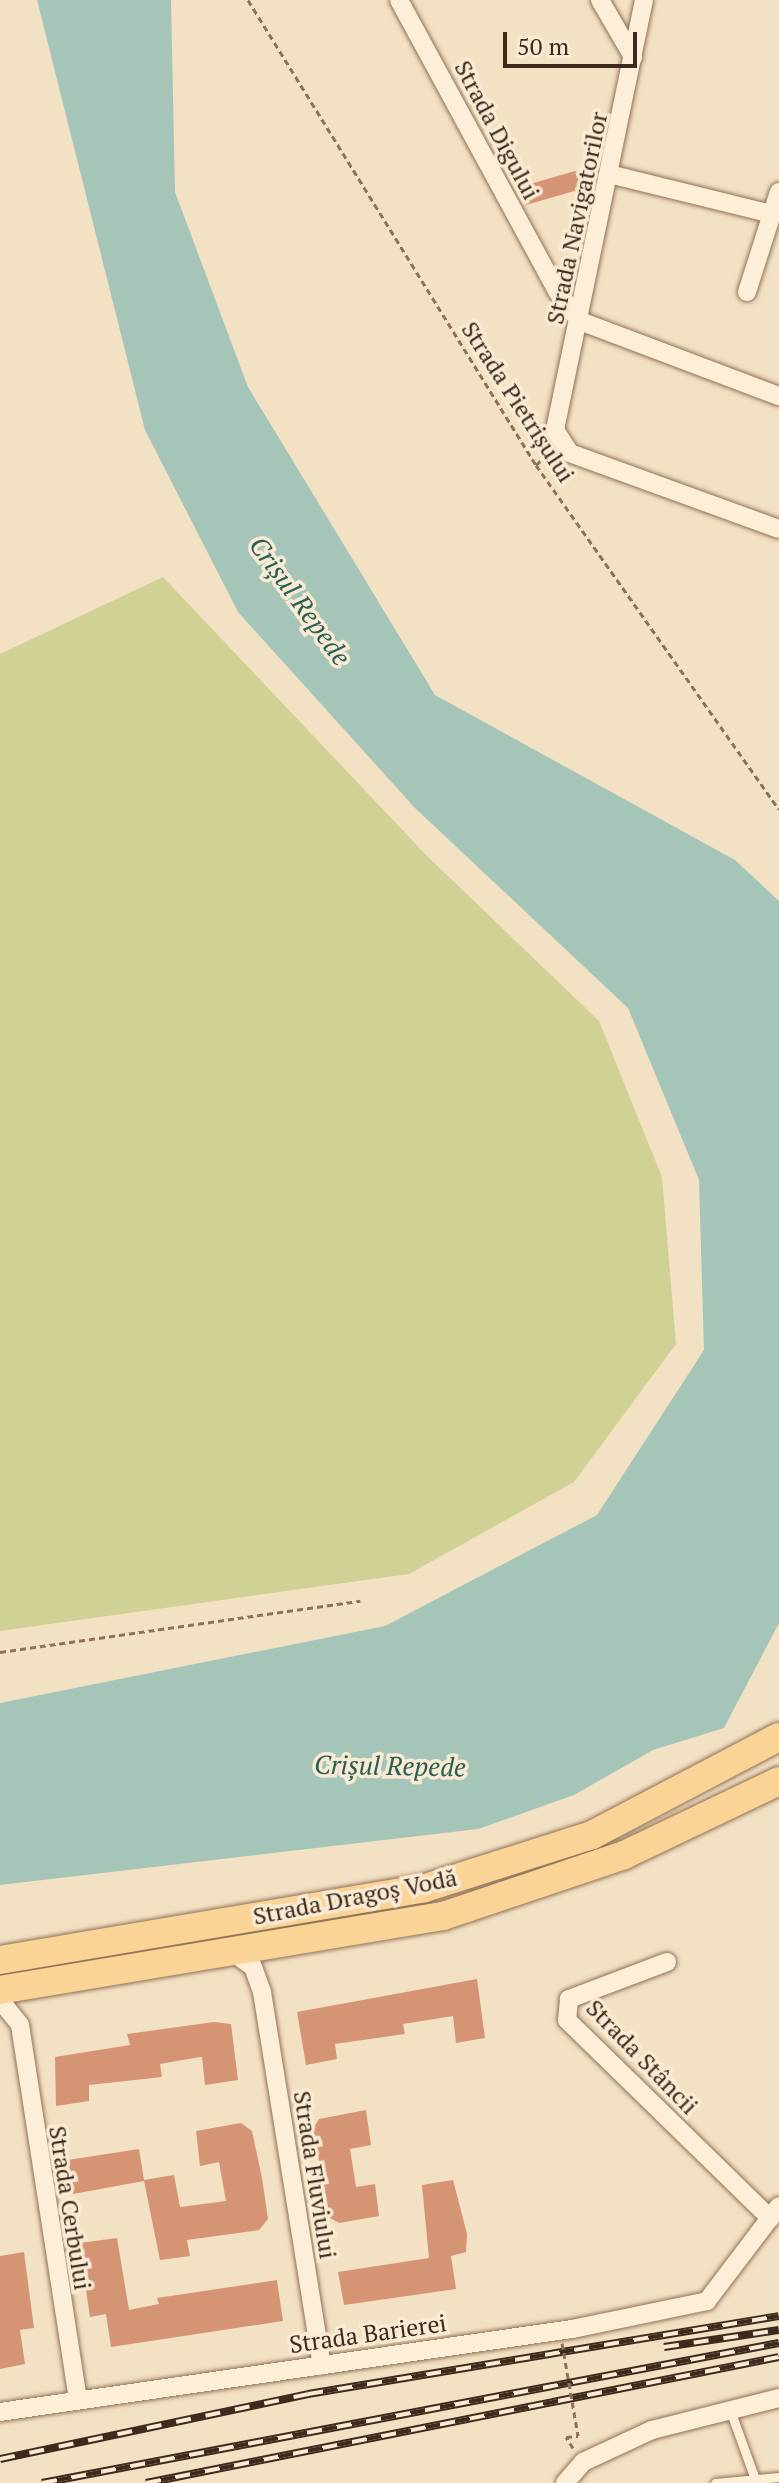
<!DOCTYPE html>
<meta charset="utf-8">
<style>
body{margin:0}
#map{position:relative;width:779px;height:2483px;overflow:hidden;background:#f3e1c3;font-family:"PT Serif",serif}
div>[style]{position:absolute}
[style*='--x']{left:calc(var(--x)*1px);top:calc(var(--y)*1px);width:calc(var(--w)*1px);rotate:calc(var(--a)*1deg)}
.green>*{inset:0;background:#d0d295}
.water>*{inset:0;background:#a5c5b9}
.building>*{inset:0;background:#d59574;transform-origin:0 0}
.path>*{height:3px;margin-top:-1.5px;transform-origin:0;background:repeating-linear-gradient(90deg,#8f7157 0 6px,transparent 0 10px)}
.roads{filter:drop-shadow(0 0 2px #8f7157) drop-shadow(0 0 2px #8f7157)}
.lane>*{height:9px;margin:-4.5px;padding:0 4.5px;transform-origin:4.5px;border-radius:4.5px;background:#fceed7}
.street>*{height:18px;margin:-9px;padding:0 9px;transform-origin:9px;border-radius:9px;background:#fceed7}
.primary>*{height:28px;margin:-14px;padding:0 14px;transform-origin:14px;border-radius:14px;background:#fad397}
.rail>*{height:8px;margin-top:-4px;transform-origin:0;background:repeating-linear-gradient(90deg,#f9ebd3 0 15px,#3d2a1d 0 30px);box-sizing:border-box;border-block:2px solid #3d2a1d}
.path-bridge>*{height:3px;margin-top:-1.5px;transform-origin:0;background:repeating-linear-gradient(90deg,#8f7157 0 6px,transparent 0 10px)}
span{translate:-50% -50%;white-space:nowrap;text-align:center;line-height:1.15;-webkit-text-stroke:7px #f9ebd3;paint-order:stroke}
.street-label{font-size:24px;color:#3d2a1d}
.water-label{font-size:26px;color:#2a5f57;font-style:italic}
.scale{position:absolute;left:503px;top:32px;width:134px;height:36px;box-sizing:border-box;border:4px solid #3d2a1d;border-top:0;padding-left:10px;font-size:24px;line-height:28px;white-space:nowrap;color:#3d2a1d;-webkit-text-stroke:6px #f9ebd3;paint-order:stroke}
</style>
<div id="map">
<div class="green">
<i style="clip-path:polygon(163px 577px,427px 856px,599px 1021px,662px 1177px,676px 1344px,574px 1482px,409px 1574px,0 1631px,0 654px)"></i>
</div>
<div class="water">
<i style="clip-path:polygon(37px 0,171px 0,175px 192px,248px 387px,435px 695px,735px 860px,779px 901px,779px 1623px,724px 1728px,653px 1750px,574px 1795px,478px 1829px,0 1885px,0 1703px,385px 1626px,597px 1515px,704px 1350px,699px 1180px,628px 1008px,415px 808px,238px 612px,145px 430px)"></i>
</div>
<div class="building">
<i style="left:589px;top:167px;width:19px;height:74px;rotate:74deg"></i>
<i style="clip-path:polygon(477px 1979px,485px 2038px,456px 2043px,453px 2016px,403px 2024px,405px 2034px,335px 2044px,337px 2059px,306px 2065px,297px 2012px)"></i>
<i style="clip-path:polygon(214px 2022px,231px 2024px,238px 2080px,205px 2085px,202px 2057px,188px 2059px,160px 2064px,162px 2077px,89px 2085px,89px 2101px,56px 2106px,55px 2057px,130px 2045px,127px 2034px)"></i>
<i style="clip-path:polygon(366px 2110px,371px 2145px,350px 2149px,356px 2187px,375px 2184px,379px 2216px,339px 2223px,330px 2218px,313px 2129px,319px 2119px)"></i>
<i style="clip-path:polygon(241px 2123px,252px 2131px,262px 2178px,268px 2219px,259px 2230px,187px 2240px,190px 2256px,160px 2260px,144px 2181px,73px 2194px,68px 2160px,139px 2149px,144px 2180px,174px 2175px,180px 2207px,226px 2201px,219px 2162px,200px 2166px,196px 2131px)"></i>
<i style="clip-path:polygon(453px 2180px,467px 2234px,466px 2252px,451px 2256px,456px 2289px,344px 2305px,338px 2272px,429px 2258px,422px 2185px)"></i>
<i style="clip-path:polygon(117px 2238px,129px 2310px,159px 2304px,157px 2298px,277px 2280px,283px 2321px,111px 2347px,106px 2314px,90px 2317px,79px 2243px)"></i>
<i style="clip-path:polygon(24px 2252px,34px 2328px,20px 2330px,25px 2364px,0 2369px,0 2256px)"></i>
</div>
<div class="path">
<i style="--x:248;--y:0;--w:547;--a:58.23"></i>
<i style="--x:536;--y:465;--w:421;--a:54.8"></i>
<i style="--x:536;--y:465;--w:19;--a:-43"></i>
<i style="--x:0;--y:1652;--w:364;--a:-8.1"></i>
<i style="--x:573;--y:2448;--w:13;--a:-122"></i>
<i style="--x:566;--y:2437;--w:12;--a:-5"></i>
</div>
<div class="roads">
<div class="lane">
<i style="--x:730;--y:2410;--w:73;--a:70.1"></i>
<i style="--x:715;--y:2483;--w:64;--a:-5.4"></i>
</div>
<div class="street">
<i style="--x:399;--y:0;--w:331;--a:61.5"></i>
<i style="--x:557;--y:291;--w:38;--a:53"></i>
<i style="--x:580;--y:321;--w:213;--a:20.7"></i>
<i style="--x:600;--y:0;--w:66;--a:59.9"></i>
<i style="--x:644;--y:0;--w:439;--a:101.7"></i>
<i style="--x:555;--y:430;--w:27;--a:57"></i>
<i style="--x:570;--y:453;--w:222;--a:20"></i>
<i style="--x:613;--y:175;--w:164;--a:13.8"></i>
<i style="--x:747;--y:292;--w:105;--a:-72.3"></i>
<i style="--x:231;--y:1951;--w:27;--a:36"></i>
<i style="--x:253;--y:1967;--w:27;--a:70"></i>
<i style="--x:262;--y:1992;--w:378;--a:80.9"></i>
<i style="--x:667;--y:1962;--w:105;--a:159.3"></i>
<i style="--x:569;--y:1999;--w:21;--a:95"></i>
<i style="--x:567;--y:2020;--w:284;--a:44.3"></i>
<i style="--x:0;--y:2000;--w:32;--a:51"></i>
<i style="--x:20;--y:2025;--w:377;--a:81.2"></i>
<i style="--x:0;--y:2412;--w:578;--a:-8.26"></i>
<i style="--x:572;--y:2329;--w:138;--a:-11.7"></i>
<i style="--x:707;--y:2301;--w:119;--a:-52.8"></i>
<i style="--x:565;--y:2483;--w:28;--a:-49"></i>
<i style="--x:583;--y:2462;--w:76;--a:-24.9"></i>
<i style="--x:652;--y:2430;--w:131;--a:-14.1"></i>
</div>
<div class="primary">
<i style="--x:0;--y:1960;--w:431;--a:-9.6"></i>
<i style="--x:425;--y:1888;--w:175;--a:-17.6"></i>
<i style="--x:592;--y:1835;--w:211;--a:-27.7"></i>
<i style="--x:0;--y:1990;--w:449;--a:-9.5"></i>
<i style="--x:443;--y:1916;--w:191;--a:-18.6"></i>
<i style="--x:624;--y:1855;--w:172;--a:-25.5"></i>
</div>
</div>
<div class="rail">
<i style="--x:664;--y:2347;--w:116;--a:-8.4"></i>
<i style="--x:0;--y:2459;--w:315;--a:-11.9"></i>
<i style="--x:308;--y:2394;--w:477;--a:-9.4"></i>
<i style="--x:42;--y:2483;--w:750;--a:-10.76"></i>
<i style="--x:146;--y:2483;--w:645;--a:-11.26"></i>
</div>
<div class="path-bridge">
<i style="--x:562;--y:2343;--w:94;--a:80.2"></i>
</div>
<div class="street-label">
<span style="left:497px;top:130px;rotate:62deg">Strada Digului</span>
<span style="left:577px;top:218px;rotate:-78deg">Strada Navigatorilor</span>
<span style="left:518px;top:402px;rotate:57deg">Strada Pietrișului</span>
<span style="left:355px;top:1897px;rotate:-11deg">Strada Dragoș Vodă</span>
<span style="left:642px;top:2057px;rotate:46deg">Strada Stâncii</span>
<span style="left:315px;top:2175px;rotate:81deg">Strada Fluviului</span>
<span style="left:70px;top:2208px;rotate:81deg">Strada Cerbului</span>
<span style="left:368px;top:2334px;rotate:-8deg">Strada Barierei</span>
</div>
<div class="water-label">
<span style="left:300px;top:601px;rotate:54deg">Crișul Repede</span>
<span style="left:390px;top:1766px;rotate:1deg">Crișul Repede</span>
</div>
<div class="scale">50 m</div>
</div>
